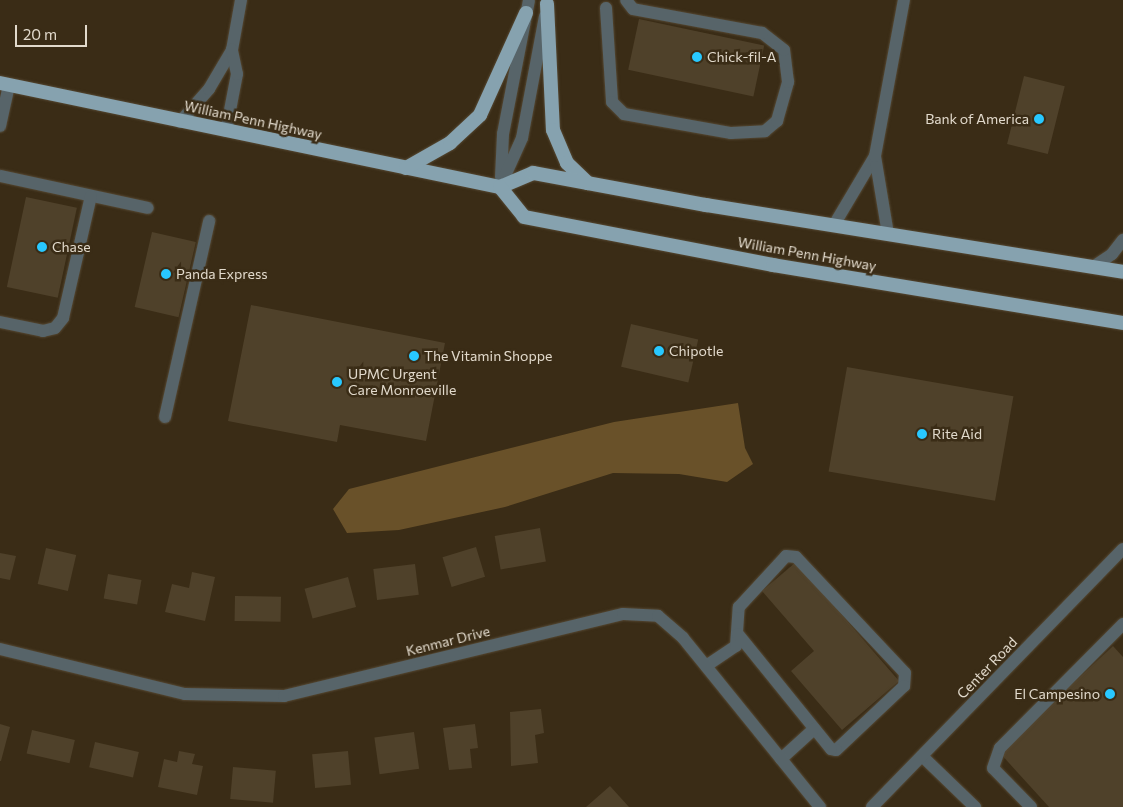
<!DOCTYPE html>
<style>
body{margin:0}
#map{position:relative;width:1123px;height:807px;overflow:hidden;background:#3a2c16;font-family:Commissioner,sans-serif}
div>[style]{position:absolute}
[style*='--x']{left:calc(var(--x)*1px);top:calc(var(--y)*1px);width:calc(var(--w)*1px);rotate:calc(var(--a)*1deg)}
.forest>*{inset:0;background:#695129}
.building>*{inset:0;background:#4f412a;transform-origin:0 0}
.roads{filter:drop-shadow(0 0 1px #554833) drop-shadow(0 0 1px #554833)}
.service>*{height:12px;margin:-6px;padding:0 6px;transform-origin:6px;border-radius:6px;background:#576469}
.minor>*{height:12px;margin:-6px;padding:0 6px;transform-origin:6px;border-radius:6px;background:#576469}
.tertiary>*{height:12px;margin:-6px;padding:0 6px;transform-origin:6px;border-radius:6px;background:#576469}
.trunk>*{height:14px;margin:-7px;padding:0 7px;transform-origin:7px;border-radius:7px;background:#86a2af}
.dots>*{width:14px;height:14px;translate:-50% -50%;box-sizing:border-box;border:2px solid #3a2c16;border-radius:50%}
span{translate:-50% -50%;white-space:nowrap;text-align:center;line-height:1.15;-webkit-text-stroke:5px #3a2c16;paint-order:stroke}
.poi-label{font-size:14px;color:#e2dacc}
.left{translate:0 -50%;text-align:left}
.right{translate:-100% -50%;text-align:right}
.street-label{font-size:14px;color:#e2dacc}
.scale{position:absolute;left:15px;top:25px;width:72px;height:22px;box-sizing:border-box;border:2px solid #e2dacc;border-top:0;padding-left:6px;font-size:15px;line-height:18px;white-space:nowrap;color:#e2dacc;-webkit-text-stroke:4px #3a2c16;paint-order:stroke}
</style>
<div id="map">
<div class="forest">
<i style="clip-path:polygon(738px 403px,745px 448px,753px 464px,727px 482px,679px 474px,613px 473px,505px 507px,399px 530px,347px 533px,333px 509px,349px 489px,614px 422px)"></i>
</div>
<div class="building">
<i style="left:639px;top:19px;width:128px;height:52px;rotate:12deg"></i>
<i style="left:1024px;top:76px;width:42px;height:70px;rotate:14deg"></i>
<i style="left:26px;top:197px;width:52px;height:92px;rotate:12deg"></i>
<i style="left:152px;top:232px;width:45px;height:77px;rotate:13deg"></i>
<i style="clip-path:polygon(251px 305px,445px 343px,426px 441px,340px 425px,337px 442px,228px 421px)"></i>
<i style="left:631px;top:324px;width:69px;height:44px;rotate:13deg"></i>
<i style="left:847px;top:367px;width:169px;height:106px;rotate:10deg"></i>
<i style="left:540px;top:528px;width:34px;height:46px;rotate:80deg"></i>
<i style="left:476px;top:547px;width:31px;height:35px;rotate:73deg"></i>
<i style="left:46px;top:548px;width:31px;height:37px;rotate:13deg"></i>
<i style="clip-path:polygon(0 553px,16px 556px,10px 580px,0 578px)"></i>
<i style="clip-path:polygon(796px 562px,899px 681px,842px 730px,791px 671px,814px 651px,762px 591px)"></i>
<i style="left:415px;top:564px;width:31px;height:42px;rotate:83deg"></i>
<i style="clip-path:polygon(192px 572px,215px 577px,205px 621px,165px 612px,172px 584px,189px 588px)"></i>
<i style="left:108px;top:574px;width:34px;height:25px;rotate:10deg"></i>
<i style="left:348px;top:577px;width:31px;height:45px;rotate:75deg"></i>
<i style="left:235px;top:596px;width:46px;height:25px;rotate:1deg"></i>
<i style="clip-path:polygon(1113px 646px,1123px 657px,1123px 807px,1049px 807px,999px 752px)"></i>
<i style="clip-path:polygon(541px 709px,544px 733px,535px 735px,538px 763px,511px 766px,510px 712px)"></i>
<i style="clip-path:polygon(0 724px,10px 727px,1px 761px,0 761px)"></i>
<i style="clip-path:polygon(475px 724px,478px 748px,470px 749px,472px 768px,449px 770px,443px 728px)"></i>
<i style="left:32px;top:730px;width:44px;height:24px;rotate:13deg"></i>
<i style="left:414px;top:732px;width:37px;height:40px;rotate:82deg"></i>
<i style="left:95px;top:742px;width:45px;height:26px;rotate:13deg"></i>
<i style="clip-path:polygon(179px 751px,195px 754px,192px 764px,203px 766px,197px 795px,158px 787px,164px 759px,177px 762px)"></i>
<i style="left:348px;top:751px;width:34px;height:36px;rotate:85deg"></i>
<i style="left:233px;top:767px;width:43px;height:32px;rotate:5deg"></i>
<i style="clip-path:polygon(610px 786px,629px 807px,586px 807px)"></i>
</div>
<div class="roads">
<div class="service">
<i style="--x:606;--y:8;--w:94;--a:86.3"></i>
<i style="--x:612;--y:102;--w:17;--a:45"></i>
<i style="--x:624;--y:114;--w:109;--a:10.1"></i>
<i style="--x:731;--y:133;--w:34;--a:-3"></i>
<i style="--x:765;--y:131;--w:16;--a:-40"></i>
<i style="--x:777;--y:121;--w:41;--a:-74.2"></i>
<i style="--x:788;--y:82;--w:32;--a:-97"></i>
<i style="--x:784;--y:50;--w:28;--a:-142"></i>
<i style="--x:762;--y:33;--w:131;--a:-169.5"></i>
<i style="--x:633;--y:9;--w:11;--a:-128"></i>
<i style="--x:180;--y:122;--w:44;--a:-48.7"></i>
<i style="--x:209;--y:89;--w:45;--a:-59.5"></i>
<i style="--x:232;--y:50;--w:51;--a:-79.8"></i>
<i style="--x:0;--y:126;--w:42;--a:-77.6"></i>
<i style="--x:226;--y:131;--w:58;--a:-79.1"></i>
<i style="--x:237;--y:74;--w:25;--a:-102"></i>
<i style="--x:0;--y:176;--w:151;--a:12.2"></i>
<i style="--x:501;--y:177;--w:43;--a:-87.3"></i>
<i style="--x:503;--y:134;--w:136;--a:-79"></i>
<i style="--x:500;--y:187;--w:54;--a:-65.8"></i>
<i style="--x:522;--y:138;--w:124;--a:-79.3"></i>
<i style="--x:834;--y:225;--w:80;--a:-59.3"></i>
<i style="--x:888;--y:234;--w:79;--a:-99.5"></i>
<i style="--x:875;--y:156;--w:159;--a:-79.5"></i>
<i style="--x:1093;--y:267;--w:23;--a:-34"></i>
<i style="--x:1112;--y:254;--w:18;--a:-52"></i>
<i style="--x:0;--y:322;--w:44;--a:11.8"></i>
<i style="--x:43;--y:331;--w:12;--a:-14"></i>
<i style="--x:55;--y:328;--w:13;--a:-51"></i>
<i style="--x:63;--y:318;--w:125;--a:-77.1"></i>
<i style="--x:165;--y:417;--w:201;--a:-77.3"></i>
<i style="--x:706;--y:666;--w:36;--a:-34"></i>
<i style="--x:736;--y:646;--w:39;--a:-86"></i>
<i style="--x:739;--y:607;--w:69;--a:-47.3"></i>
<i style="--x:786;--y:556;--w:10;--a:6"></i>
<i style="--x:796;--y:557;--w:159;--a:46.8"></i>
<i style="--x:905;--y:673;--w:13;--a:94"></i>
<i style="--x:904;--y:686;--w:93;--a:136.7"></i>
<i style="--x:836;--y:750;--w:5;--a:-169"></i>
<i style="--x:831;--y:749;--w:148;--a:-129"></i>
<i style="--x:922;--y:756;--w:74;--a:43.9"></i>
<i style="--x:781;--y:759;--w:45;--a:-42.3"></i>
<i style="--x:1031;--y:807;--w:54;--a:-134.3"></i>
<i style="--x:993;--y:768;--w:21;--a:-71"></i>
<i style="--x:1000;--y:748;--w:175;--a:-45.2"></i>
</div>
<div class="minor">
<i style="--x:0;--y:649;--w:190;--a:13.7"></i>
<i style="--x:185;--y:694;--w:99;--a:1.2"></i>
<i style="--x:284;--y:696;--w:349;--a:-13.6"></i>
<i style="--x:623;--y:614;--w:35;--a:3"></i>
<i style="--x:658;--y:616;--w:33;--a:41"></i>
<i style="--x:683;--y:638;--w:218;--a:51"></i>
</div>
<div class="tertiary">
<i style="--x:872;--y:807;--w:360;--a:-45.8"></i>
</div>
<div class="trunk">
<i style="--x:547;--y:4;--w:126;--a:87.3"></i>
<i style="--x:553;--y:130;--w:36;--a:67"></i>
<i style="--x:567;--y:163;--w:29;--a:44"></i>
<i style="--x:0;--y:83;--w:511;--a:11.75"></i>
<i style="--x:500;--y:187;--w:36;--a:-23"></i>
<i style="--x:533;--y:173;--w:176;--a:10.5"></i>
<i style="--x:706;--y:205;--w:422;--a:9.1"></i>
<i style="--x:406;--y:168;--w:51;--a:-29.6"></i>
<i style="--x:450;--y:143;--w:41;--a:-43"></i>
<i style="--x:480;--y:115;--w:112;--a:-65.7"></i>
<i style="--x:500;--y:187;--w:38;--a:51"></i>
<i style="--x:524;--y:217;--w:254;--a:10.9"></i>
<i style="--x:773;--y:265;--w:355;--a:9.4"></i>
</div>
</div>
<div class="dots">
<i style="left:697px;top:57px;background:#28c8ff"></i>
<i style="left:1039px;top:119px;background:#28c8ff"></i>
<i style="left:42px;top:247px;background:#28c8ff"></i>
<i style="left:166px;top:274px;background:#28c8ff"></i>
<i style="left:659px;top:351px;background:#28c8ff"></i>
<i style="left:414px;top:356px;background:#28c8ff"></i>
<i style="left:337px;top:382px;background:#28c8ff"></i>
<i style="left:922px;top:434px;background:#28c8ff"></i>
<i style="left:1110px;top:694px;background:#28c8ff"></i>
</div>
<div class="poi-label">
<span class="left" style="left:707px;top:57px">Chick-fil-A</span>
<span class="right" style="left:1029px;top:119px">Bank of America</span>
<span class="left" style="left:52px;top:247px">Chase</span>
<span class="left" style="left:176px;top:274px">Panda Express</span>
<span class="left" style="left:669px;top:351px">Chipotle</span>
<span class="left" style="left:424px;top:356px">The Vitamin Shoppe</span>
<span class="left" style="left:348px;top:382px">UPMC Urgent<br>Care Monroeville</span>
<span class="left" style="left:932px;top:434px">Rite Aid</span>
<span class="right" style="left:1100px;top:694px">El Campesino</span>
</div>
<div class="street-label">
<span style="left:253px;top:120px;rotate:12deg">William Penn Highway</span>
<span style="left:807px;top:254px;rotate:10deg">William Penn Highway</span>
<span style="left:448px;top:641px;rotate:-14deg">Kenmar Drive</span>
<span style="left:987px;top:668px;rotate:-46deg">Center Road</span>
</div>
<div class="scale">20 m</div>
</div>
